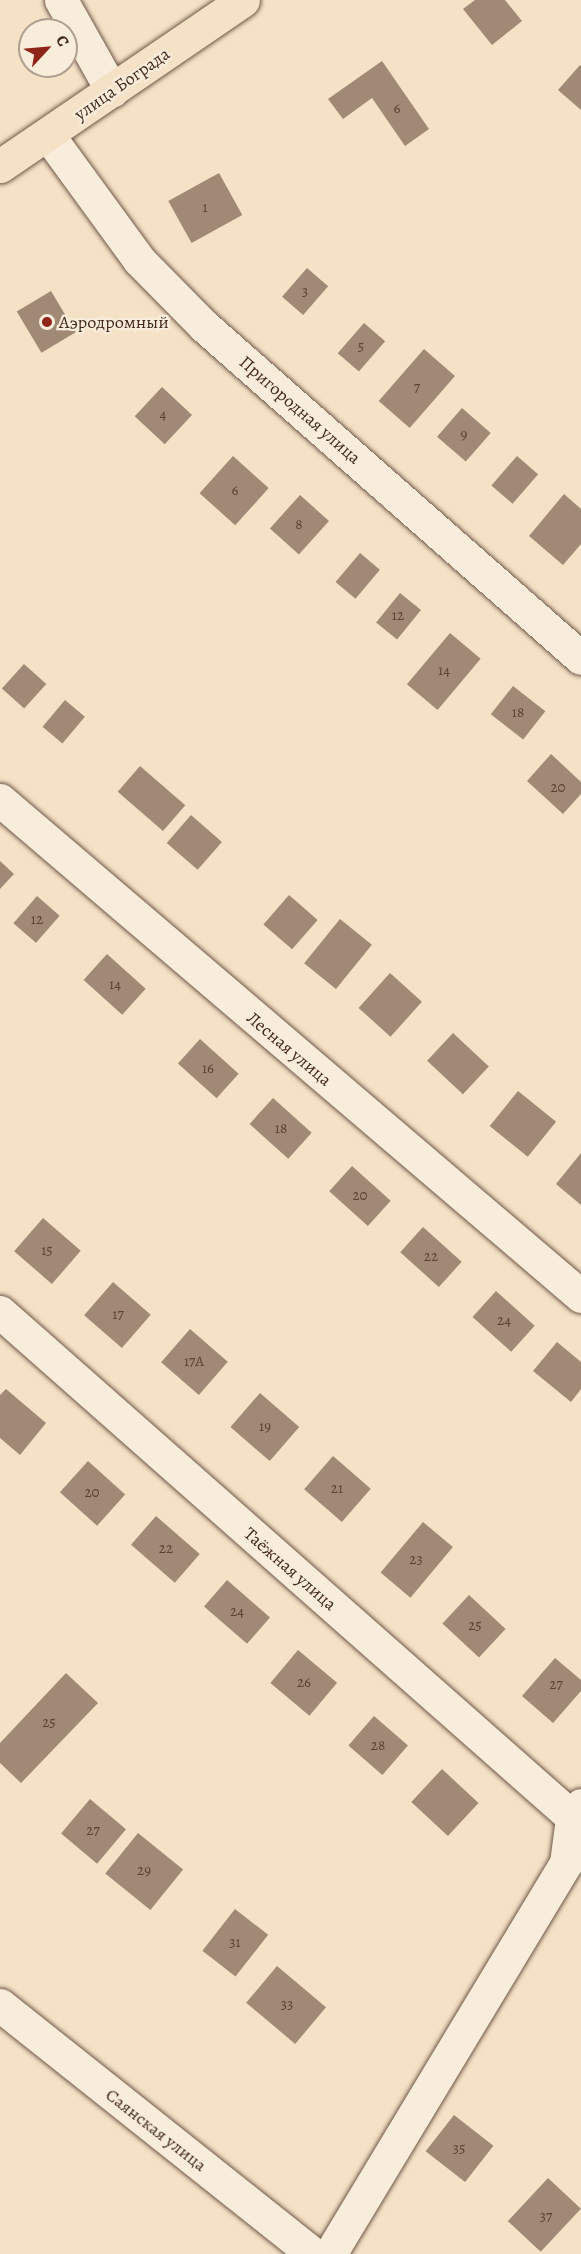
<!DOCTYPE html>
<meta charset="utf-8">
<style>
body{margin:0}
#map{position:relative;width:581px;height:2254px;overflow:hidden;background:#f4e1c6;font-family:Alegreya,serif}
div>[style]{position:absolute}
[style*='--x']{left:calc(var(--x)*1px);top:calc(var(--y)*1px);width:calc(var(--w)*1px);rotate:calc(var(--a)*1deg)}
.building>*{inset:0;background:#a08975;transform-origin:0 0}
.roads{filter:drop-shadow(0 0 2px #705847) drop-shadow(0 0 2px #705847)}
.minor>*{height:33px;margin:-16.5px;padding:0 16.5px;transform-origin:16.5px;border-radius:16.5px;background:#f8ecda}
.major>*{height:33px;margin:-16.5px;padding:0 16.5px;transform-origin:16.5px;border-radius:16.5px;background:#f4e1c6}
.dots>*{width:16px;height:16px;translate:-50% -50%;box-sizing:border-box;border:3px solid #f8ecda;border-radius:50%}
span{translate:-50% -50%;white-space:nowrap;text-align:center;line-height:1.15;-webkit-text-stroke:4.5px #f8ecda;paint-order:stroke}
.number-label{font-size:15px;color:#5b4233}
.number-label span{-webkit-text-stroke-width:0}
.street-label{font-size:18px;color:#442a1d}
.poi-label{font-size:18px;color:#442a1d}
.left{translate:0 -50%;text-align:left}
.north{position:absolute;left:18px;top:18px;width:60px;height:60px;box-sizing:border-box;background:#f8ecda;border:2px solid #b09e8e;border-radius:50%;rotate:64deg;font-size:16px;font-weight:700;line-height:24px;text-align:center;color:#442a1d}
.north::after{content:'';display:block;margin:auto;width:21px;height:27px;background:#8f2418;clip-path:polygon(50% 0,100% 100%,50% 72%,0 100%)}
</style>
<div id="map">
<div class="building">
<i style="clip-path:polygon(475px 0,505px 0,522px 21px,492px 45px,463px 9px)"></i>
<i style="clip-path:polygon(382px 61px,429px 129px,405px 146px,372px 98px,343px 119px,328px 99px)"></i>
<i style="clip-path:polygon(580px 65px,581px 66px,581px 110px,558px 90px)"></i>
<i style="left:219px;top:173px;width:48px;height:58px;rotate:61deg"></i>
<i style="left:307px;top:268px;width:28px;height:38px;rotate:41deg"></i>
<i style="left:51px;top:291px;width:48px;height:40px;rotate:59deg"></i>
<i style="left:364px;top:323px;width:28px;height:40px;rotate:41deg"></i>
<i style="left:424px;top:349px;width:41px;height:69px;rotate:41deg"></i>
<i style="left:162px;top:387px;width:41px;height:40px;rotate:43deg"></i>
<i style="left:462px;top:408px;width:38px;height:38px;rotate:41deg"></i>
<i style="left:233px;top:456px;width:48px;height:50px;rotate:42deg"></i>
<i style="left:517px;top:456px;width:28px;height:39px;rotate:41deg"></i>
<i style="clip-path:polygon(564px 494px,581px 509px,581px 544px,563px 565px,529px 536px)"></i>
<i style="left:300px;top:495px;width:39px;height:45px;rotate:42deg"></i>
<i style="left:360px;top:553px;width:26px;height:38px;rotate:40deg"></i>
<i style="left:400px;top:593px;width:27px;height:38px;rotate:39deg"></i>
<i style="left:450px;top:633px;width:40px;height:67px;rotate:40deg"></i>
<i style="left:24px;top:664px;width:30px;height:33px;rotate:42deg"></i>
<i style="left:513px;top:686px;width:41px;height:36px;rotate:38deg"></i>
<i style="left:65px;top:700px;width:26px;height:35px;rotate:40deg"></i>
<i style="clip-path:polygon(551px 754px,581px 782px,581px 794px,563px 814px,527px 781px)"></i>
<i style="left:140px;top:766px;width:60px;height:34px;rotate:41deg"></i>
<i style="left:191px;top:815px;width:41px;height:37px;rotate:41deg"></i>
<i style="clip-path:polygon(0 861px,14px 874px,0 889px)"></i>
<i style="left:289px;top:895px;width:38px;height:39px;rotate:41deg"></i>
<i style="left:37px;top:896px;width:30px;height:36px;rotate:41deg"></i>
<i style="left:340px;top:919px;width:41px;height:57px;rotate:39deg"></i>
<i style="left:107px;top:954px;width:52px;height:35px;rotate:42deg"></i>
<i style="left:390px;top:973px;width:43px;height:47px;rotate:42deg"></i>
<i style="left:453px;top:1033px;width:49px;height:38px;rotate:43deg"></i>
<i style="left:200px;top:1039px;width:52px;height:33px;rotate:42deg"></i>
<i style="left:518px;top:1091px;width:49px;height:45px;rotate:39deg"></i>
<i style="left:273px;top:1098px;width:52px;height:35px;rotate:42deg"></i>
<i style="clip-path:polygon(581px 1153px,581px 1205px,556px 1184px)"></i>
<i style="left:352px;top:1166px;width:52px;height:34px;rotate:42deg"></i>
<i style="left:43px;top:1218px;width:50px;height:44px;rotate:41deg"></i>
<i style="left:423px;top:1227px;width:52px;height:34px;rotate:42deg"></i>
<i style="left:113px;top:1282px;width:50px;height:44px;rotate:41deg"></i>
<i style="left:496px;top:1291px;width:52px;height:35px;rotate:42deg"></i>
<i style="left:190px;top:1329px;width:50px;height:44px;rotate:41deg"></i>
<i style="clip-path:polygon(557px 1342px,581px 1362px,581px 1389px,571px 1402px,533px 1371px)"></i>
<i style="clip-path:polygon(6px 1389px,46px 1423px,20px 1455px,0 1438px,0 1395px)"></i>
<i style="left:260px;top:1393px;width:52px;height:45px;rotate:41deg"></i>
<i style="left:333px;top:1456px;width:50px;height:44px;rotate:41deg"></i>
<i style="left:88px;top:1461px;width:50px;height:42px;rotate:42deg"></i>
<i style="left:156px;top:1516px;width:58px;height:38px;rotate:41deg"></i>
<i style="left:423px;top:1522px;width:39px;height:66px;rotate:40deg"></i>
<i style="left:227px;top:1580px;width:57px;height:35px;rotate:41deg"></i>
<i style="left:469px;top:1595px;width:50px;height:39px;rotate:43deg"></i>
<i style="left:298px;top:1650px;width:51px;height:43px;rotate:40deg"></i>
<i style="clip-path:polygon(555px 1658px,581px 1680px,581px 1691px,553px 1723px,522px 1696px)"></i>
<i style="clip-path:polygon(66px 1673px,98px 1703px,21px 1783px,0 1763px,0 1743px)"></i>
<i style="left:374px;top:1716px;width:45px;height:39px;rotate:41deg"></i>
<i style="left:442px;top:1769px;width:50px;height:45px;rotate:43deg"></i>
<i style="left:90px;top:1799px;width:47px;height:45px;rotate:40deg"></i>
<i style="left:138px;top:1833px;width:58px;height:52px;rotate:39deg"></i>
<i style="left:235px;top:1909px;width:42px;height:53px;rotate:38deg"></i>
<i style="left:277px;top:1966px;width:64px;height:48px;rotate:40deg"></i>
<i style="left:454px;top:2115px;width:50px;height:46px;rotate:38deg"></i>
<i style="left:548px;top:2178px;width:45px;height:59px;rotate:43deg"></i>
</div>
<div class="roads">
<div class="minor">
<i style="--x:61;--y:0;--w:104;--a:60.7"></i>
<i style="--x:48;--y:135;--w:155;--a:53.9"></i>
<i style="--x:139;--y:260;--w:93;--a:45.4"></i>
<i style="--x:204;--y:326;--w:502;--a:41.37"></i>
<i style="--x:0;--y:800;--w:764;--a:40.49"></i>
<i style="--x:0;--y:1312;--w:775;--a:41.44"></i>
<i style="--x:0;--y:2005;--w:400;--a:38.5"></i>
<i style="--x:330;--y:2254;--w:457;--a:-58.9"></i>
<i style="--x:566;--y:1863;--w:45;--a:-82.4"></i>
<i style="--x:572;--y:1818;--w:16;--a:-55"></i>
</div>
<div class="major">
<i style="--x:0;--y:166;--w:294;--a:-34.3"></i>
</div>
</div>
<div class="dots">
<i style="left:47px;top:322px;background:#8f2418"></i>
</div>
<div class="number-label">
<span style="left:397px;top:109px">6</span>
<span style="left:205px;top:208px">1</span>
<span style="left:305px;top:292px">3</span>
<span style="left:361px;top:347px">5</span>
<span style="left:417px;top:388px">7</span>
<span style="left:163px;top:415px">4</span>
<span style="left:464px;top:435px">9</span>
<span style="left:235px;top:491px">6</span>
<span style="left:299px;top:525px">8</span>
<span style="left:398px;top:616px">12</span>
<span style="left:444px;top:671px">14</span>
<span style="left:518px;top:713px">18</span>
<span style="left:558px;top:788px">20</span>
<span style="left:37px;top:920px">12</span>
<span style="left:115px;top:985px">14</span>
<span style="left:208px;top:1069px">16</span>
<span style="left:281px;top:1129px">18</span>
<span style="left:360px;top:1196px">20</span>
<span style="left:47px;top:1251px">15</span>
<span style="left:431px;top:1257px">22</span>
<span style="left:118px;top:1315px">17</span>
<span style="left:504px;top:1321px">24</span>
<span style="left:194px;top:1362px">17А</span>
<span style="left:265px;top:1427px">19</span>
<span style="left:337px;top:1489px">21</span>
<span style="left:92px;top:1493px">20</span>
<span style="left:166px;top:1549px">22</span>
<span style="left:416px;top:1560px">23</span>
<span style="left:237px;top:1612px">24</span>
<span style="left:475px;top:1626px">25</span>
<span style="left:304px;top:1683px">26</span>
<span style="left:556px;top:1685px">27</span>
<span style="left:49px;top:1723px">25</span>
<span style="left:378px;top:1746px">28</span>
<span style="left:93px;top:1831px">27</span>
<span style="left:144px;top:1871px">29</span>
<span style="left:235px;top:1943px">31</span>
<span style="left:287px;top:2005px">33</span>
<span style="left:459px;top:2149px">35</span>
<span style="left:546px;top:2217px">37</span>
</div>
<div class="street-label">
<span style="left:122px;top:84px;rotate:-35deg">улица Бограда</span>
<span style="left:300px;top:410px;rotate:41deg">Пригородная улица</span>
<span style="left:289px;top:1049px;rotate:40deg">Лесная улица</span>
<span style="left:290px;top:1569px;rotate:41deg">Таёжная улица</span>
<span style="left:156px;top:2130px;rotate:38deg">Саянская улица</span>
</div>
<div class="poi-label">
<span class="left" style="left:59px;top:322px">Аэродромный</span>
</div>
<div class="north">С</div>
</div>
